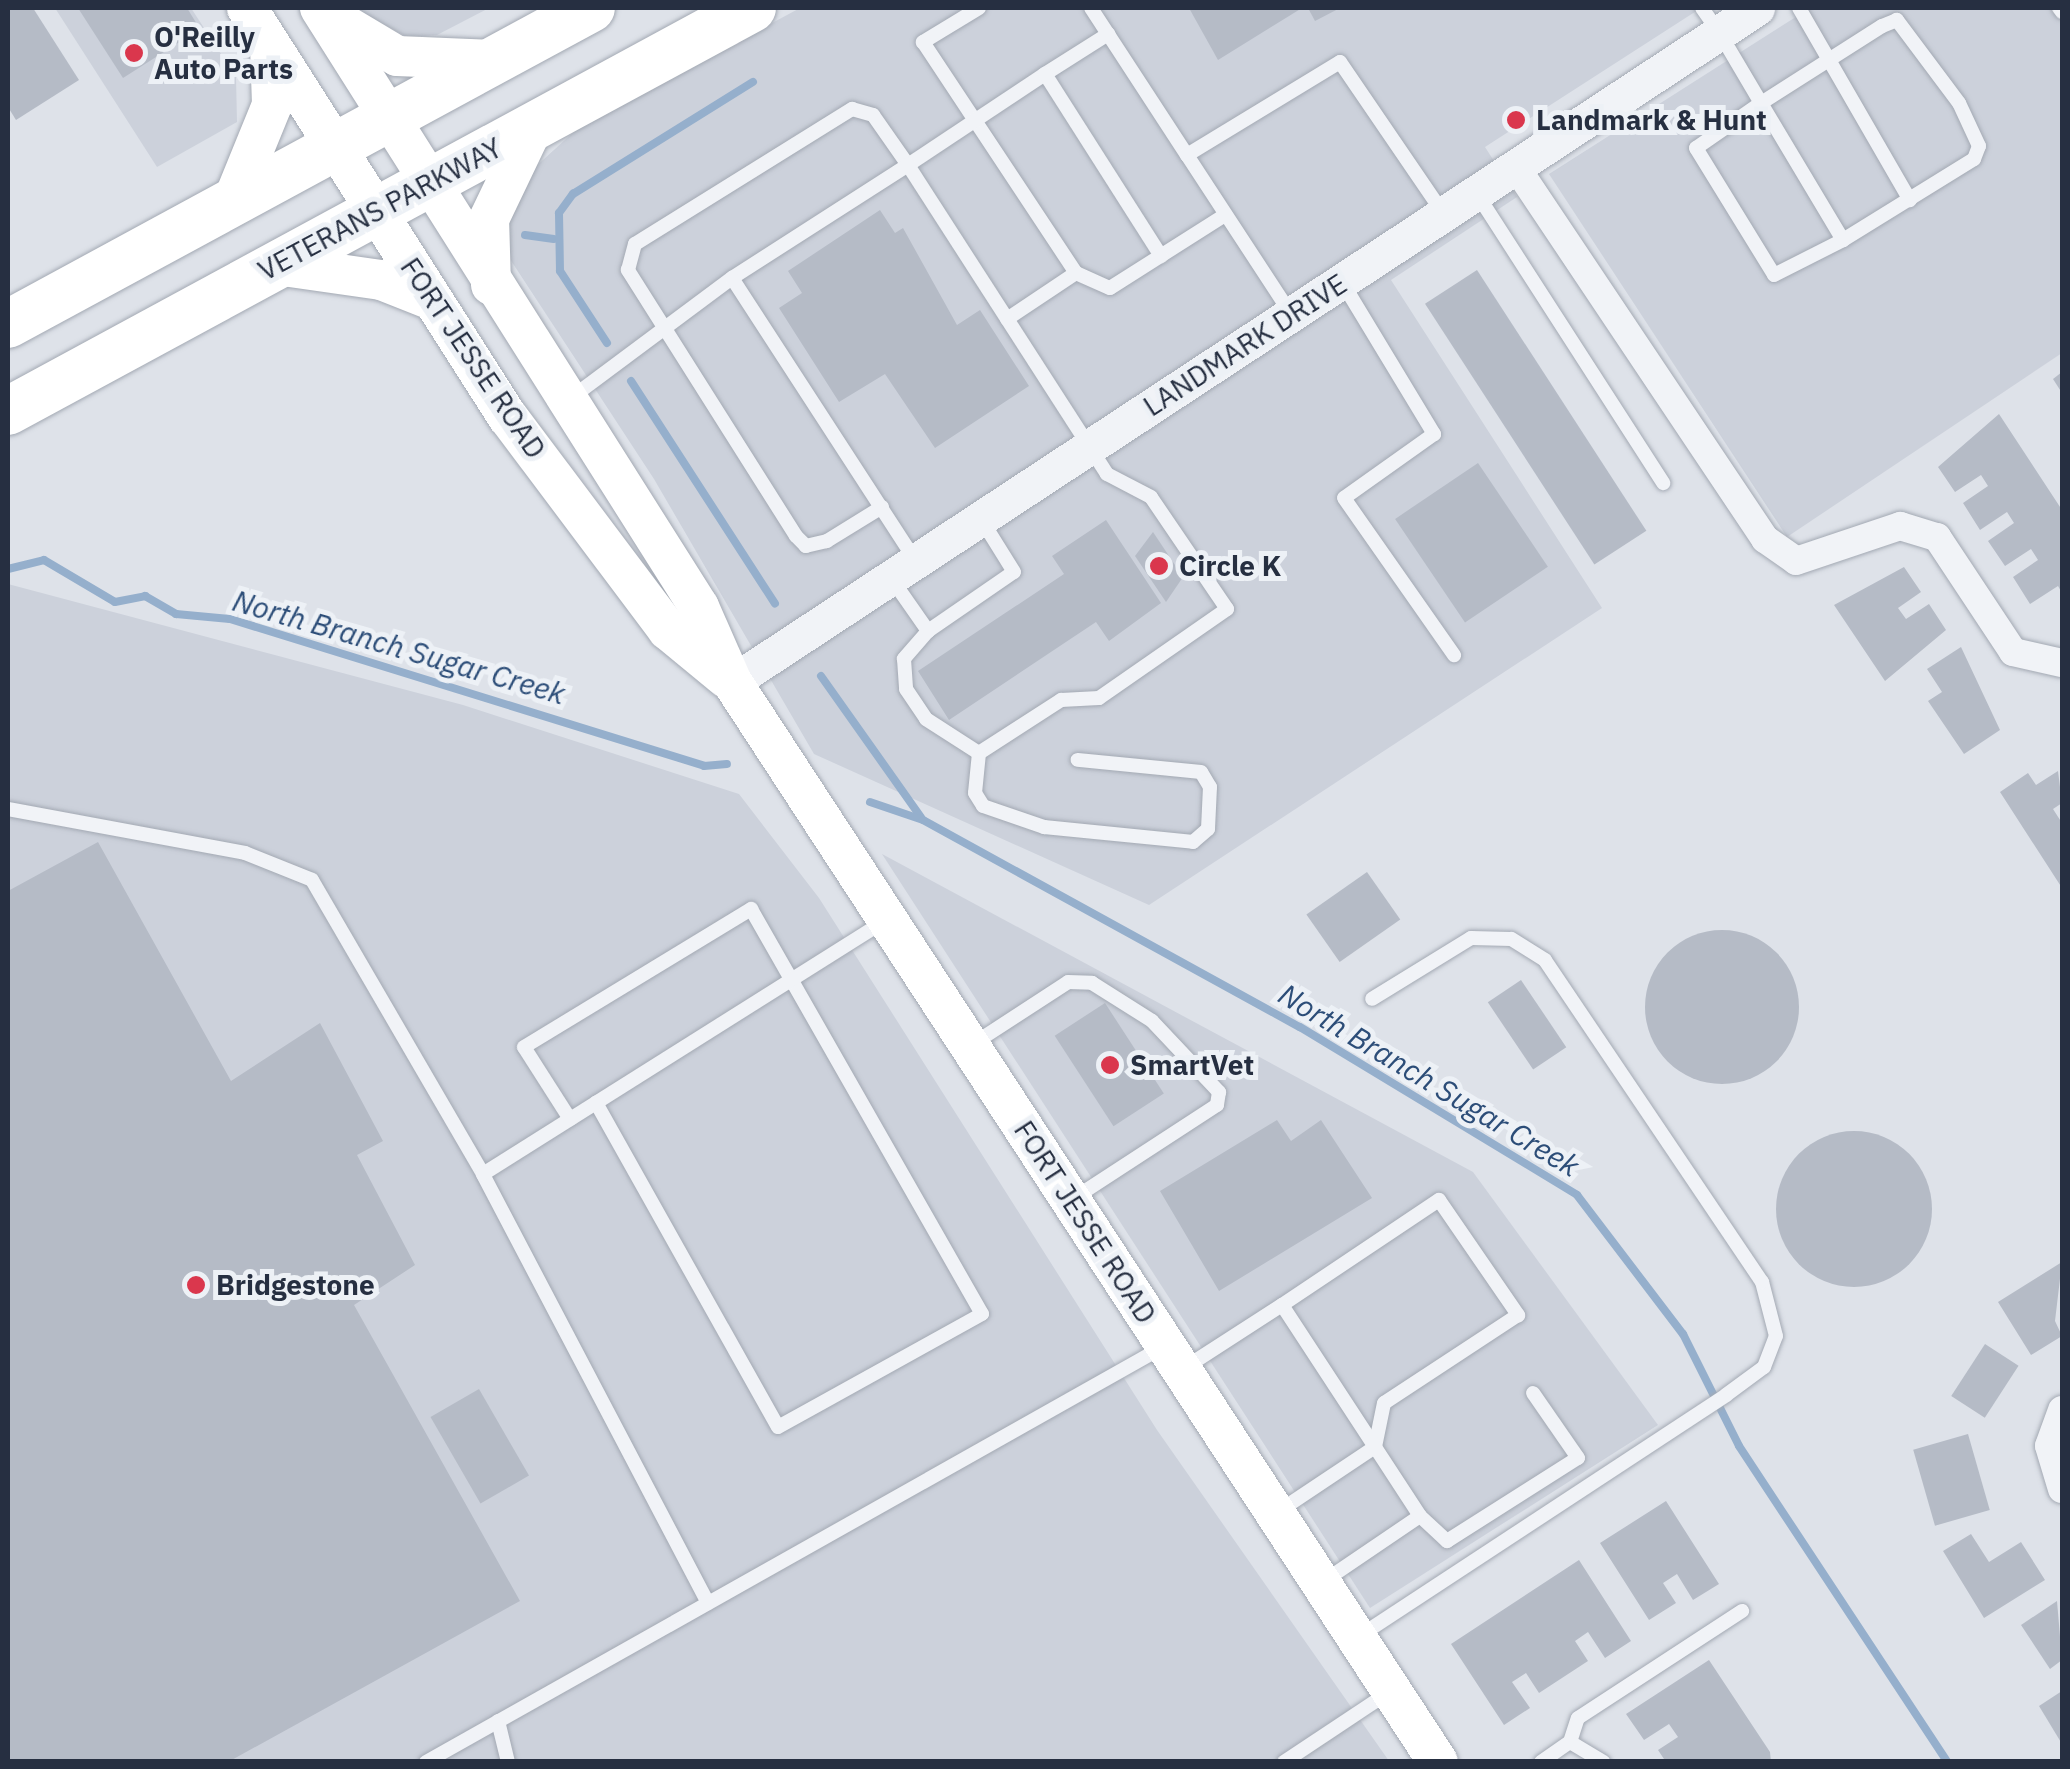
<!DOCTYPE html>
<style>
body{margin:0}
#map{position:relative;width:2070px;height:1769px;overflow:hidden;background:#dee2e9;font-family:"IBM Plex Sans",sans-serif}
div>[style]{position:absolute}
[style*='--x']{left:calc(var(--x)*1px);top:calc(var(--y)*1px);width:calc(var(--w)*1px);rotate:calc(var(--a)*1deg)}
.built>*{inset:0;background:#ccd1db}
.stream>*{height:8px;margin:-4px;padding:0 4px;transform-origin:4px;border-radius:4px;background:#95afcc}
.building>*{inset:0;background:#b5bbc6;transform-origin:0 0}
.round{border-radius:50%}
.roads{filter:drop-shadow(0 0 2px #a3a9b3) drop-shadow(0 0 2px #a3a9b3)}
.service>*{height:14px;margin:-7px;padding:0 7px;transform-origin:7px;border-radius:7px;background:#f1f3f7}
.minor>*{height:28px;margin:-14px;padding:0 14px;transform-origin:14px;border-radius:14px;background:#f1f3f7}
.tertiary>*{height:35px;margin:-17.5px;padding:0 17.5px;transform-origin:17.5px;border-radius:17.5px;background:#f1f3f7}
.secondary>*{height:40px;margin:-20px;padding:0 20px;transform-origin:20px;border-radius:20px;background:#fff}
.trunk>*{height:48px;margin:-24px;padding:0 24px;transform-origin:24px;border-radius:24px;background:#fff}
.dots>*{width:28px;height:28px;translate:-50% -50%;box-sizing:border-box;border:5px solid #edf1f6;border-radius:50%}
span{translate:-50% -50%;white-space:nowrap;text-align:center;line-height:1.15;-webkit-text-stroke:10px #edf1f6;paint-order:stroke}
.poi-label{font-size:28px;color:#262f41;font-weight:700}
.left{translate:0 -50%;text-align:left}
.street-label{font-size:28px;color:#262f41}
.water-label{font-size:30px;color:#2c4d78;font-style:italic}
.frame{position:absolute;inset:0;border:10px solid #262f41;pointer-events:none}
</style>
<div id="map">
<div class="built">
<i style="clip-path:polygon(55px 8px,191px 8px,236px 77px,237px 122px,157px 167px)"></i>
<i style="clip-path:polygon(353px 8px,489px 8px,437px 35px,407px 37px)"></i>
<i style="clip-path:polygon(800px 8px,1701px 8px,1485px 147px,1517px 197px,1391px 280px,1602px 608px,1149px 905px,814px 754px,654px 479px,506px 253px,505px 209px,521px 180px,577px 129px)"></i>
<i style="clip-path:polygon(1810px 8px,2062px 8px,2062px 353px,1787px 537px,1549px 174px)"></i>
<i style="clip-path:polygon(8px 584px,463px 705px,739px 794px,819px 898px,1157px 1430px,1389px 1761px,8px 1761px)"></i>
<i style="clip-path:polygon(882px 854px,1473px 1172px,1658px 1425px,1370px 1608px)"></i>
</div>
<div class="stream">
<i style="--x:525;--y:235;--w:29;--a:8"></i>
<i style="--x:607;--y:343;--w:86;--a:-123.1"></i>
<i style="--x:560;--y:271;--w:58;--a:-91"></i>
<i style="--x:559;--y:213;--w:24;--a:-54"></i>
<i style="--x:573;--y:194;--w:212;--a:-31.9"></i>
<i style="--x:631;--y:381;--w:265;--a:57.1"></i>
<i style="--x:8;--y:569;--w:37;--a:-14"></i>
<i style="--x:44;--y:560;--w:82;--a:30.6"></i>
<i style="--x:115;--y:602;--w:31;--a:-11"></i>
<i style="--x:145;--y:596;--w:36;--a:30"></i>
<i style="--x:176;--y:614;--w:54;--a:5.3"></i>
<i style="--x:230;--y:619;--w:496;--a:17.2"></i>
<i style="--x:704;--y:766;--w:23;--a:-5"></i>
<i style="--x:821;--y:676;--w:173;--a:54.7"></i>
<i style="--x:870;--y:802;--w:56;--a:18.8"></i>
<i style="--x:923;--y:820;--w:430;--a:28.8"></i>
<i style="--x:1300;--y:1027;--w:324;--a:31.2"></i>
<i style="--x:1577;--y:1195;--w:175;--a:52.7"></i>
<i style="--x:1683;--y:1334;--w:125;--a:63.4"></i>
<i style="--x:1739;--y:1446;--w:378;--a:56.6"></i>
</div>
<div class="building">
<i style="clip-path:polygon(8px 8px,33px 8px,79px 80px,16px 120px,8px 107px)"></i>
<i style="clip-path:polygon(78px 8px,187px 8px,200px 29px,123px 78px)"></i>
<i style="clip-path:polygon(1189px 8px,1302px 8px,1218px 60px)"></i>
<i style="clip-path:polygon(1308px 8px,1340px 8px,1315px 21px)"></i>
<i style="clip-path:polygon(880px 210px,895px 233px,903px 228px,957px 325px,980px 310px,1029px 386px,935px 448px,885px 374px,839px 402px,779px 308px,802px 293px,788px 271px)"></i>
<i style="left:1477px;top:270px;width:311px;height:62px;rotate:57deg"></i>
<i style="clip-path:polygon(2062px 372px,2062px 393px,2053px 379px)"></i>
<i style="clip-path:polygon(1999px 414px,2062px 510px,2062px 593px,2058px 586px,2030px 604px,2013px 577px,2038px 560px,2031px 549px,2005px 566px,1988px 541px,2014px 523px,2007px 512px,1980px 530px,1963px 503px,1988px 486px,1981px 475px,1955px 492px,1938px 467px)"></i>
<i style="left:1478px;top:463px;width:125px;height:100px;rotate:56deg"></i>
<i style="clip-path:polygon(1106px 520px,1161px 603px,1109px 641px,1096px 622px,949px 720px,918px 671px,1064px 574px,1052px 556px)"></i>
<i style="clip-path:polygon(1153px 532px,1183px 577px,1166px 602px,1135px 556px)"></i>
<i style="clip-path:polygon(1904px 567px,1921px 592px,1898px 608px,1906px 619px,1929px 604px,1946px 630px,1885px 681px,1834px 605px)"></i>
<i style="clip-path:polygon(1961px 647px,2000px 730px,1964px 754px,1928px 701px,1942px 692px,1927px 669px)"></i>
<i style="clip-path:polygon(2058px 771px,2062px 803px,2053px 809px,2062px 823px,2062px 888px,2000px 792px,2028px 773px,2036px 785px)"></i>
<i style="clip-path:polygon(98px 842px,231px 1081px,320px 1023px,383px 1141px,357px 1155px,415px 1265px,354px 1305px,520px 1601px,228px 1762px,8px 1762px,8px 891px)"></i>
<i style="left:1367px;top:872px;width:58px;height:74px;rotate:55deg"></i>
<i class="round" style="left:1645px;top:930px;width:154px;height:154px"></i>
<i style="left:1521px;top:980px;width:81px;height:40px;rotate:56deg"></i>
<i style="left:1105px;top:1003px;width:108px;height:60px;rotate:57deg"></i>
<i style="clip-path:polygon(1277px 1120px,1291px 1141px,1321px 1120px,1372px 1198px,1219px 1291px,1160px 1191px)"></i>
<i class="round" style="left:1776px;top:1131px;width:156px;height:156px"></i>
<i style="clip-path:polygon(2062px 1262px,2055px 1321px,2062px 1336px,2031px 1355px,1998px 1302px)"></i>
<i style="left:1985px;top:1344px;width:40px;height:62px;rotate:33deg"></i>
<i style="left:479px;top:1389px;width:100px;height:56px;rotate:60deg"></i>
<i style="left:1968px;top:1434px;width:79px;height:57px;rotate:74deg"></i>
<i style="clip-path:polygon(1666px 1501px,1719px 1584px,1693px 1600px,1677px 1574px,1663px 1583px,1676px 1603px,1649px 1620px,1600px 1543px)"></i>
<i style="clip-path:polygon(1971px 1534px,1989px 1562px,2021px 1542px,2045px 1580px,1984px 1618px,1943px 1551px)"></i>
<i style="clip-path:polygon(1579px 1560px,1631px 1641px,1605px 1658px,1588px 1632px,1575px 1641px,1588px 1661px,1539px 1693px,1526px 1673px,1512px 1682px,1530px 1708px,1504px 1725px,1451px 1644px)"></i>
<i style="clip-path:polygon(2057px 1601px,2062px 1660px,2050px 1669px,2021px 1625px)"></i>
<i style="clip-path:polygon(1709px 1660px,1770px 1752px,1771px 1762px,1666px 1762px,1658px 1750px,1678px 1737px,1669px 1724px,1644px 1740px,1626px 1714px)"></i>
<i style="clip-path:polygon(2062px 1691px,2062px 1744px,2039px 1706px)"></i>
</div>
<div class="roads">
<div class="service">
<i style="--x:979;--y:8;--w:66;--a:148.7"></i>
<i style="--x:923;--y:42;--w:277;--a:56.5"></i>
<i style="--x:1076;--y:273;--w:37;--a:24"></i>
<i style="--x:1110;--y:288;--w:136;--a:-32.4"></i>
<i style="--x:1091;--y:8;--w:176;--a:56.9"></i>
<i style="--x:1702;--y:8;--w:29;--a:55"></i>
<i style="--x:1719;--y:32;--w:82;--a:59.4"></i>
<i style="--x:1761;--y:103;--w:160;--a:59.1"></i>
<i style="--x:1843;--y:240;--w:154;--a:-31.7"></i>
<i style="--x:1974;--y:159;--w:14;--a:-69"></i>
<i style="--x:1979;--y:146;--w:47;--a:-114.9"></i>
<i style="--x:1959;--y:103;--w:104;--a:-126.8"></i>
<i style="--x:1897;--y:20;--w:16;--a:158"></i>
<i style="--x:1882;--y:26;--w:143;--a:147.5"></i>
<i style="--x:1761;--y:103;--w:79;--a:145.3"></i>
<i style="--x:1696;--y:148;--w:149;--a:58.4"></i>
<i style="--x:1774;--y:275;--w:77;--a:-26.9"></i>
<i style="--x:1799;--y:8;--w:222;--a:60"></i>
<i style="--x:2059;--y:8;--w:5;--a:53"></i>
<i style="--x:1045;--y:74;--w:75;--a:-32.4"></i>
<i style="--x:1477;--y:194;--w:344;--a:57.2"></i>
<i style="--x:1342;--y:282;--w:178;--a:58.8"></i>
<i style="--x:1434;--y:434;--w:110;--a:144.6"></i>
<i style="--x:1344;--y:498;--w:192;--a:55"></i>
<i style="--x:1291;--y:314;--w:190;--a:-123.2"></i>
<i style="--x:1187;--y:155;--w:179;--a:-31.3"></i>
<i style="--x:1340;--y:62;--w:183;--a:55.7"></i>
<i style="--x:1007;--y:319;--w:83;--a:-33.7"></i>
<i style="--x:571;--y:398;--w:201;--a:-36.7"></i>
<i style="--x:882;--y:507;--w:65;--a:148.3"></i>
<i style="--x:827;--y:541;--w:22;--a:167"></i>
<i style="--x:806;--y:546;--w:14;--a:-135"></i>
<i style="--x:796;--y:536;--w:315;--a:-122.3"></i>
<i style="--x:628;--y:270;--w:27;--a:-75"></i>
<i style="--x:635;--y:244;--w:256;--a:-31.9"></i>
<i style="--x:852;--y:109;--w:22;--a:16"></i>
<i style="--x:873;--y:115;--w:61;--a:55"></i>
<i style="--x:908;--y:165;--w:164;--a:-33.6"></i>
<i style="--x:1045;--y:74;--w:216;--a:57.5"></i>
<i style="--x:891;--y:578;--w:65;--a:55.1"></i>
<i style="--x:928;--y:631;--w:37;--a:131"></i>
<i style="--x:904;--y:659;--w:30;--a:86"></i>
<i style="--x:906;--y:689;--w:36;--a:56"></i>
<i style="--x:926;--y:719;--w:63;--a:32.7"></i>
<i style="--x:979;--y:753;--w:98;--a:-32.9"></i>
<i style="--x:1061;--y:700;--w:38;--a:-3"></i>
<i style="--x:1099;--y:698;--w:156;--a:-34.8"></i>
<i style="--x:1227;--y:609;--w:135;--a:-124.2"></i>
<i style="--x:1151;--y:497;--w:50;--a:-152.4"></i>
<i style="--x:1107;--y:474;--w:368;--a:-122.8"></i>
<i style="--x:908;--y:165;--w:209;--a:147.3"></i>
<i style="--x:732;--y:278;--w:338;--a:57"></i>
<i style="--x:928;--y:631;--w:104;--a:-34.5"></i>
<i style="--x:1014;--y:572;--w:62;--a:-121.9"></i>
<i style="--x:979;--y:753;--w:40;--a:95.7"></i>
<i style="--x:975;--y:793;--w:15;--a:58"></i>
<i style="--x:983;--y:806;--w:65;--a:19"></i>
<i style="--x:1044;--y:827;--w:150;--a:5.7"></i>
<i style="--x:1193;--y:842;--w:20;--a:-41"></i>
<i style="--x:1208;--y:829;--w:42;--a:-87.3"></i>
<i style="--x:1210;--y:787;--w:17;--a:-121"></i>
<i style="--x:1201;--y:772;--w:124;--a:-174.4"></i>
<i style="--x:8;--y:809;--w:241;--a:10.5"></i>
<i style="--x:245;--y:853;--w:72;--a:21.9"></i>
<i style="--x:312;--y:880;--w:340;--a:59.8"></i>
<i style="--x:973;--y:1044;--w:113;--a:-33.1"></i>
<i style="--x:1068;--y:982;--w:24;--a:2"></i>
<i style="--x:1092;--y:983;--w:71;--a:32.3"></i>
<i style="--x:1152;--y:1021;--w:98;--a:46.7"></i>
<i style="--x:1219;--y:1092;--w:13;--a:99"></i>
<i style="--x:1217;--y:1105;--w:168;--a:146.9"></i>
<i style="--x:570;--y:1119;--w:85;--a:-122.6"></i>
<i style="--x:524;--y:1047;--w:266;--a:-31.3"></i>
<i style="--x:751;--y:909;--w:466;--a:60.3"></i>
<i style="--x:982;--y:1314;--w:233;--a:151"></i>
<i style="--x:778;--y:1427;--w:372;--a:-119.3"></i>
<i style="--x:1282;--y:1305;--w:189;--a:-33.8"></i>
<i style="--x:1439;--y:1200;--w:140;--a:55.5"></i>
<i style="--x:1518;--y:1315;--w:160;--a:146.7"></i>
<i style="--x:1384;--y:1403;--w:45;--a:101.6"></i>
<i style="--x:1375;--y:1447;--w:82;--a:56.9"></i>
<i style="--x:1420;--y:1516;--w:114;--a:145.8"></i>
<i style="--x:1186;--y:1367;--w:114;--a:-32.9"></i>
<i style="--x:1282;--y:1305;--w:170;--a:56.8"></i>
<i style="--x:1375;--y:1447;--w:115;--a:146.3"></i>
<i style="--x:1420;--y:1516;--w:37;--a:43"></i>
<i style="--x:1447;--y:1541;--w:155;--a:-32.4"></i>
<i style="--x:1578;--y:1458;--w:79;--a:-124.7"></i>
<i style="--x:708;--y:1603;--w:484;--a:-117.7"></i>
<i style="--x:483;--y:1174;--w:474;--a:-32.2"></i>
<i style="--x:1358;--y:1637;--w:440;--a:-33.3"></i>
<i style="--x:1726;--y:1395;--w:47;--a:-36.4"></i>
<i style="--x:1764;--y:1367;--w:33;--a:-69"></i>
<i style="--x:1776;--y:1336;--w:56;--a:-104.5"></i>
<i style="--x:1762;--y:1282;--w:388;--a:-124"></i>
<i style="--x:1545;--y:960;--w:40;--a:-148"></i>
<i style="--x:1511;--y:939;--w:40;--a:-178.6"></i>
<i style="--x:1471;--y:938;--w:116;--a:148.4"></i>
<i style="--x:498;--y:1721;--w:42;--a:76.3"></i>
<i style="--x:1570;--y:1742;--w:25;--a:-72"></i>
<i style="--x:1578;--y:1718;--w:196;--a:-33.1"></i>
<i style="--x:426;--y:1762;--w:848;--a:-29.38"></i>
<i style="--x:1284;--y:1762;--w:128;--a:-33.6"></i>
<i style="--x:1541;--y:1762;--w:35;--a:-35"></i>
<i style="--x:1570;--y:1742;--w:39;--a:31"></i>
</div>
<div class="minor">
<i style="--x:1516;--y:167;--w:448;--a:56.2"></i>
<i style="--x:1765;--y:539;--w:38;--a:35"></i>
<i style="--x:1796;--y:561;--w:110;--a:-18.6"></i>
<i style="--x:1900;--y:526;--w:39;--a:17"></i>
<i style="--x:1937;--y:537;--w:138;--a:56.5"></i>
<i style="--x:2013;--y:652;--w:50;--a:12.7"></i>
<i style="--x:2062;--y:1410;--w:38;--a:110"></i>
<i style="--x:2049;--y:1446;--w:45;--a:73.2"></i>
</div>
<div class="tertiary">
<i style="--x:732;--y:682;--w:1227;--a:-33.33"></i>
</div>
<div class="secondary">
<i style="--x:247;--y:8;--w:485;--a:57.5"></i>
<i style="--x:508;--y:417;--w:266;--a:53.1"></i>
<i style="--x:668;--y:630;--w:74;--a:39.5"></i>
<i style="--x:320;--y:8;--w:709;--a:57.68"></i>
<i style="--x:699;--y:607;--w:82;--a:66.3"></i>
<i style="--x:732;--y:682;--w:1290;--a:56.83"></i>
<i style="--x:330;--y:16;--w:78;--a:30.8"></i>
<i style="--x:397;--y:56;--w:97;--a:2.4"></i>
<i style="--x:232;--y:203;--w:106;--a:-67.8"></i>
<i style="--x:272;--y:105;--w:59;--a:-91.9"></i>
<i style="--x:276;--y:265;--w:106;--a:8.1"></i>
<i style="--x:381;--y:280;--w:55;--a:21.4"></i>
<i style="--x:491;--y:285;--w:66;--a:-91.7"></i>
<i style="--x:489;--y:219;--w:102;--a:-64.4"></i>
</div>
<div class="trunk">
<i style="--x:8;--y:324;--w:663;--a:-28.46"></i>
<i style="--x:8;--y:411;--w:846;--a:-28.44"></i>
</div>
</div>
<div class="dots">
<i style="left:134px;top:53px;background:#da374d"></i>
<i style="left:1516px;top:120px;background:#da374d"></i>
<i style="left:1159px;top:566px;background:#da374d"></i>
<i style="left:1110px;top:1065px;background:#da374d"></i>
<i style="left:196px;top:1285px;background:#da374d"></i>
</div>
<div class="poi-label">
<span class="left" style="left:154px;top:53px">O'Reilly<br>Auto Parts</span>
<span class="left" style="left:1536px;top:120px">Landmark &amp; Hunt</span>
<span class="left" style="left:1179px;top:566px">Circle K</span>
<span class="left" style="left:1130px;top:1065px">SmartVet</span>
<span class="left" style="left:216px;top:1285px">Bridgestone</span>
</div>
<div class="street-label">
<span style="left:380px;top:209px;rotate:-28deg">VETERANS PARKWAY</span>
<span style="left:1245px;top:345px;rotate:-33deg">LANDMARK DRIVE</span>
<span style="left:473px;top:358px;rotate:56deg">FORT JESSE ROAD</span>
<span style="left:1085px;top:1222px;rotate:57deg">FORT JESSE ROAD</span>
</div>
<div class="water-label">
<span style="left:399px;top:647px;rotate:16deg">North Branch Sugar Creek</span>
<span style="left:1429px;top:1080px;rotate:31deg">North Branch Sugar Creek</span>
</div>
<div class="frame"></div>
</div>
